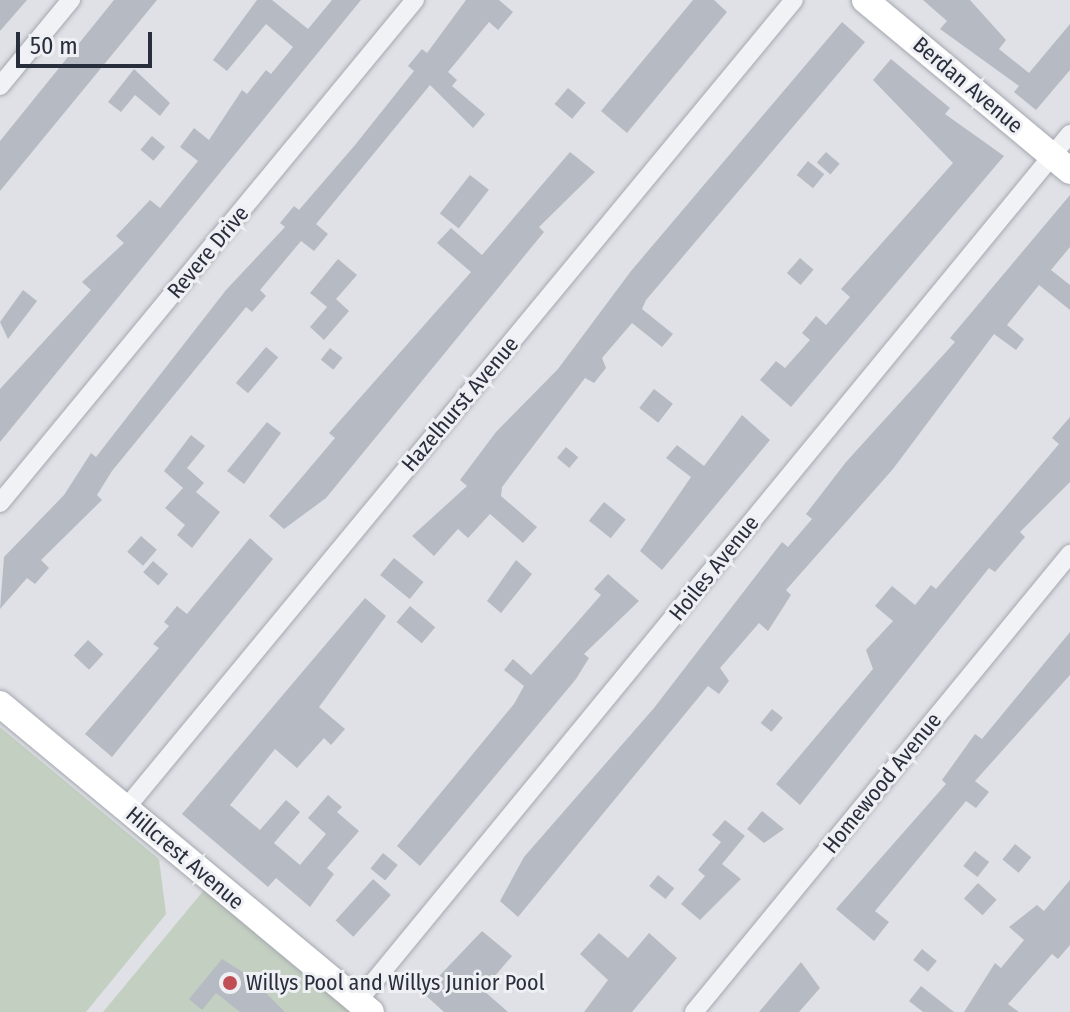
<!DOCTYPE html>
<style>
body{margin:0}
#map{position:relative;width:1070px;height:1012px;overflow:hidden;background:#dfe1e6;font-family:"Fira Sans Condensed",sans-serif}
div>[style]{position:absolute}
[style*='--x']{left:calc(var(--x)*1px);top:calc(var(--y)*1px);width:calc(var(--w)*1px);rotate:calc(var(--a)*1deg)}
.green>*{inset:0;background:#c3cfc0}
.building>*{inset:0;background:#b6bac3;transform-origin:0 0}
.roads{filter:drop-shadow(0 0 2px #a5a8b0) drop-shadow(0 0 2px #a5a8b0)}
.street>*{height:18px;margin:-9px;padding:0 9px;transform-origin:9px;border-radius:9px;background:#f1f2f5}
.secondary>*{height:26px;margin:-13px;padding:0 13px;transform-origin:13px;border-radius:13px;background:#fff}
.dots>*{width:22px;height:22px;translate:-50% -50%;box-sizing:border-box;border:4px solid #eef0f4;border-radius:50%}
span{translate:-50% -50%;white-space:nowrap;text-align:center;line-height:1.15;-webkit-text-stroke:6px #eef0f4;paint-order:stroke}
.street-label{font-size:22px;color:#292e3c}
.poi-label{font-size:22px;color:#292e3c}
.left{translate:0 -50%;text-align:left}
.scale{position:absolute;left:16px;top:32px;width:136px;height:36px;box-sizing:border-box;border:4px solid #292e3c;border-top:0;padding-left:10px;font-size:24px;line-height:28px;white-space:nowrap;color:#292e3c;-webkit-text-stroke:6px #eef0f4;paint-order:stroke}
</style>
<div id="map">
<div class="green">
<i style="clip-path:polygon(0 727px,159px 859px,166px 914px,86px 1012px,0 1012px)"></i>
<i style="clip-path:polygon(214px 878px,363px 1012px,103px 1012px)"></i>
</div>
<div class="building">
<i style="clip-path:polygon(0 0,27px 0,0 31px)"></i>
<i style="clip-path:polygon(114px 0,157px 0,0 191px,0 141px)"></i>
<i style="clip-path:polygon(257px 0,272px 0,308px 29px,332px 0,361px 0,0 442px,0 389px,91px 290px,82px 282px,124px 243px,116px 236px,150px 200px,160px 208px,198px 161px,180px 147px,194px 128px,209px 140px,242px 90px,247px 94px,266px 70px,271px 74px,293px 47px,266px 24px,227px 71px,213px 60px)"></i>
<i style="clip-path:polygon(466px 0,499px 0,513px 12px,498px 30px,489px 22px,448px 72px,457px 80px,452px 86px,485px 114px,473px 128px,430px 85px,316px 224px,328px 234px,314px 251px,301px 241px,260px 290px,266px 296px,252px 312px,246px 307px,112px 471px,97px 495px,102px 500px,41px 560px,49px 568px,35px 584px,27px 578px,0 609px,4px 557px,64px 495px,91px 453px,96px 457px,226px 290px,285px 227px,280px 223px,294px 206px,299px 210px,355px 145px,414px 71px,408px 66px,422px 49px,427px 53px)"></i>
<i style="clip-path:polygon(693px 0,714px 0,727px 12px,627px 133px,601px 111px)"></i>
<i style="clip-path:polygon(923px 0,970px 0,1006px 40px,999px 49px,1029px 73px,1070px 24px,1070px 70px,1036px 110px,1014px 92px,1019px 86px,940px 29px,947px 21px)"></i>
<i style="clip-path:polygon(842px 22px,865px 42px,646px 300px,642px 309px,673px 334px,662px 347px,632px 323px,602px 358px,606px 368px,594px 383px,585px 378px,502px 487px,501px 496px,537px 527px,523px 543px,490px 514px,468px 538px,458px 529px,434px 556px,412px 536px,467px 486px,460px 480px,496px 432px,558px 369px,631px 271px)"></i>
<i style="clip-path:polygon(891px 59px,950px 108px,945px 114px,1004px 156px,791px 407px,760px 380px,776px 361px,785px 368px,810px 340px,802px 333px,816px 316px,826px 325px,850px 297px,841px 289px,953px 163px,873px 80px)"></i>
<i style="clip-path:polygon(134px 69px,170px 103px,160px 116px,135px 95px,121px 112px,108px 102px)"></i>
<i style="left:568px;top:88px;width:23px;height:21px;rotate:40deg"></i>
<i style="left:152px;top:136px;width:17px;height:18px;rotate:40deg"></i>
<i style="clip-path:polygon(570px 152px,595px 172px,539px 227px,544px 232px,326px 498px,284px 529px,269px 516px,335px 438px,329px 433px,471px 272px,437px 243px,451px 228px,482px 255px)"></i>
<i style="left:826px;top:152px;width:18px;height:14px;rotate:41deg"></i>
<i style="left:808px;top:161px;width:21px;height:18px;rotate:39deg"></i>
<i style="left:470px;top:175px;width:24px;height:49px;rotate:38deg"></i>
<i style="clip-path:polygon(1070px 195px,1070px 247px,1051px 270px,1070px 285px,1070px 310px,1039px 285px,1007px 325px,1024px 339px,1016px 350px,994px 334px,893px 469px,786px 590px,791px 595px,768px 631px,759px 623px,720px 668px,729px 681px,719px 694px,708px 686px,518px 917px,500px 901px,524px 857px,654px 708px,782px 542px,788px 547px,812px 519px,806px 514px,846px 462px,955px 342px,950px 338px)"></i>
<i style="left:800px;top:258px;width:18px;height:20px;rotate:41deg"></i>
<i style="clip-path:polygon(338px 259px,357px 275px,336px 299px,349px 311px,324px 340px,310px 327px,327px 307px,310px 293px)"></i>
<i style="clip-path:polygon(23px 290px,37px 301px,8px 339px,0 322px)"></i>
<i style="left:266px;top:347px;width:16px;height:47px;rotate:40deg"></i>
<i style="left:330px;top:348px;width:16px;height:15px;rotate:38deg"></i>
<i style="left:654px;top:389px;width:24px;height:24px;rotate:38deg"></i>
<i style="clip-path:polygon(742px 415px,770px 440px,662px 570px,640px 551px,691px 477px,666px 458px,677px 445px,704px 466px)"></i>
<i style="clip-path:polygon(1070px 417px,1070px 482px,1020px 532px,1025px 537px,995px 572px,989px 568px,800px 805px,776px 784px,873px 669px,866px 650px,893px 621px,875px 606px,892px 586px,915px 605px,931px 585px,936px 589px,1059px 444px,1052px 438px)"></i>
<i style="clip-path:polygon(267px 422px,281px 433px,244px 484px,227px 471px)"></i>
<i style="clip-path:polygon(191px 435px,205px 446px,187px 468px,204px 483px,196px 492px,220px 512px,192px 548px,177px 535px,185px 525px,165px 508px,183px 488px,164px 471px)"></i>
<i style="left:566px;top:447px;width:16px;height:14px;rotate:40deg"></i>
<i style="left:604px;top:502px;width:28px;height:24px;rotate:39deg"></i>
<i style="left:141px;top:536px;width:21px;height:21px;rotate:41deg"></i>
<i style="clip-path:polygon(250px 538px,273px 559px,112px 757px,85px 734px,159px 648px,153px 644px,169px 626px,164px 622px,177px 606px,187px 614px)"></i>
<i style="left:394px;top:558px;width:38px;height:22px;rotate:39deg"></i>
<i style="clip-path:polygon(516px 560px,532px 574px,501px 613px,487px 601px)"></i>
<i style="left:153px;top:561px;width:20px;height:15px;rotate:41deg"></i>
<i style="clip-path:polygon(608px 574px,639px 601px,584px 654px,589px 658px,576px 679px,420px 866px,397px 846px,514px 704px,524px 686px,504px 670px,513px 659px,531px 675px,601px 595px,594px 589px)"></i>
<i style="clip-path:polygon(365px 598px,386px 616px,319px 707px,345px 729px,331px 745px,324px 738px,297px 768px,275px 749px,230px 805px,260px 830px,286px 800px,300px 812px,274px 843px,300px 865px,326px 834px,308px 818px,328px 795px,342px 807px,337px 812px,359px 831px,327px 868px,334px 874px,310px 907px,276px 878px,268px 887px,182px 814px)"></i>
<i style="left:410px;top:606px;width:33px;height:21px;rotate:40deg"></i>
<i style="clip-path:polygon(1070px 632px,1070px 675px,975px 781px,989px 792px,976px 808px,966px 801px,875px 911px,889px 922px,874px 941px,836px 909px,946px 784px,942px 780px,975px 734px,982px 739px)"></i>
<i style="left:88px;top:640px;width:21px;height:21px;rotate:43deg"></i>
<i style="left:772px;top:709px;width:14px;height:18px;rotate:39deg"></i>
<i style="clip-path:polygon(762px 811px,784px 829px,764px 843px,747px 829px)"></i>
<i style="clip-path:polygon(725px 820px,745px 836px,722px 864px,741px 879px,700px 920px,681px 904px,705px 876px,698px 870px,721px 842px,712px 835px)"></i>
<i style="left:1015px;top:844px;width:21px;height:20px;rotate:39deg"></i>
<i style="left:975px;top:851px;width:18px;height:19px;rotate:38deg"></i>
<i style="left:383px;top:853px;width:19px;height:20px;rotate:39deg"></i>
<i style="left:658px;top:875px;width:21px;height:14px;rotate:39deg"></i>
<i style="left:373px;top:879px;width:24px;height:56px;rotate:42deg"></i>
<i style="clip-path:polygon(1070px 880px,1070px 945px,1058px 959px,1052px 954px,1008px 1004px,1019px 1012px,964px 1012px,995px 963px,1001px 968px,1024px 940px,1009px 927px,1037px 905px,1044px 911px)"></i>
<i style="left:978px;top:883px;width:25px;height:21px;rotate:42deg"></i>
<i style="clip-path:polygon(482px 931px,512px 956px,483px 990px,508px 1012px,444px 1012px,423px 993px)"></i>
<i style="clip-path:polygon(599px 933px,628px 958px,649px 933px,677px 958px,632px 1012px,584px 1012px,608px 980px,580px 954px)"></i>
<i style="left:922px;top:949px;width:19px;height:14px;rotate:39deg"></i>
<i style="clip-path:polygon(222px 959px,249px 976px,285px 1012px,240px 1012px,216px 993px,202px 1010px,189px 999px)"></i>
<i style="clip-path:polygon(801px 962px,820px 988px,799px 1012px,759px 1012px)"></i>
<i style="clip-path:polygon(921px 986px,954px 1012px,923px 1012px,909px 1001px)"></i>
</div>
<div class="roads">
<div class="street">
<i style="--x:0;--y:86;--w:112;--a:-50.5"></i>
<i style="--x:0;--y:503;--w:652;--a:-50.48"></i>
<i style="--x:126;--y:808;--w:1048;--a:-50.42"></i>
<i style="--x:358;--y:1001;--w:1122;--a:-50.61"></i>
<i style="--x:694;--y:1012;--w:593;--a:-50.62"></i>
</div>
<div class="secondary">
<i style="--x:865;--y:0;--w:267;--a:39.8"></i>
<i style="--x:0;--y:704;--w:482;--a:39.7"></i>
</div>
</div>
<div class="dots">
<i style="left:230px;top:983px;background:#c04f55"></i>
</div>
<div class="street-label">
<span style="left:968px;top:85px;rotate:40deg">Berdan Avenue</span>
<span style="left:208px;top:252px;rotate:-50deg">Revere Drive</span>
<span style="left:460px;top:404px;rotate:-50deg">Hazelhurst Avenue</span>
<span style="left:714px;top:568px;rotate:-51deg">Hoiles Avenue</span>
<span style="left:882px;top:783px;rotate:-51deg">Homewood Avenue</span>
<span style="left:185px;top:858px;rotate:40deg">Hillcrest Avenue</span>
</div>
<div class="poi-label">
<span class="left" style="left:246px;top:983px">Willys Pool and Willys Junior Pool</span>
</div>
<div class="scale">50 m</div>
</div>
